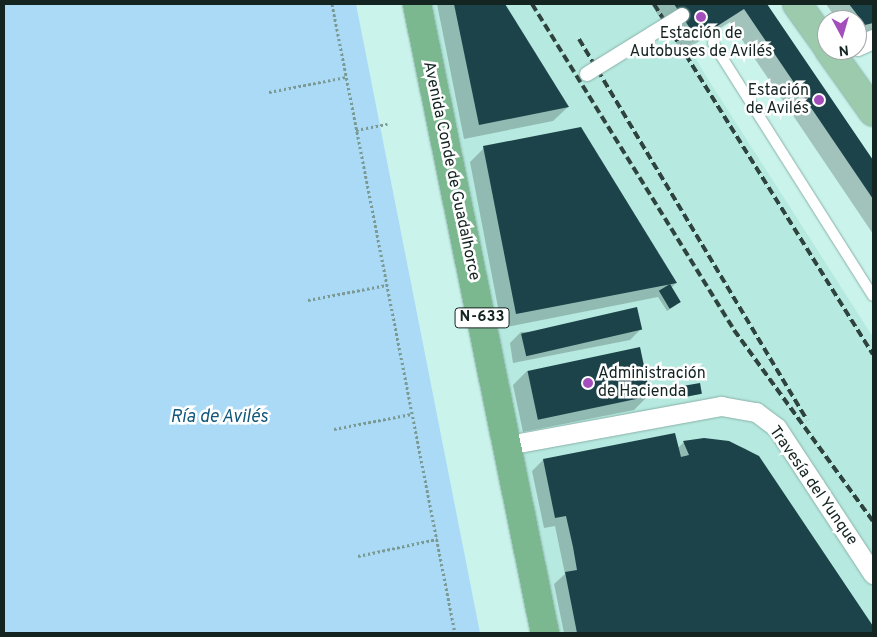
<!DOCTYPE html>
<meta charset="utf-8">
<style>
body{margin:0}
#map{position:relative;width:877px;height:637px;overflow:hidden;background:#caf4eb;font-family:Overpass,sans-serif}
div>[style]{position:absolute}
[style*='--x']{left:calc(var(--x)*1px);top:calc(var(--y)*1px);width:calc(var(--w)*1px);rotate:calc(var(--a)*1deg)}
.built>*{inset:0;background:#b6e9df}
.water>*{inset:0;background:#abdaf7}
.shadow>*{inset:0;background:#0003}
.building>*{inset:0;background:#1c4349;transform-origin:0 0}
.path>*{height:3px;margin-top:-1.5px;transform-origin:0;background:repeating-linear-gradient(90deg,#7b9a94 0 2.5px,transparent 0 5px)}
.roads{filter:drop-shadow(0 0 1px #89b1a9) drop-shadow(0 0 1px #89b1a9)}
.service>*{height:10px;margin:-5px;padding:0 5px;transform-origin:5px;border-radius:5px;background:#fff}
.minor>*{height:19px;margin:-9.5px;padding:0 9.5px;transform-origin:9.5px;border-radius:9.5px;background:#fff}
.primary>*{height:28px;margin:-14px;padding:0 14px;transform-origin:14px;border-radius:14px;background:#9ccaac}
.trunk>*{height:28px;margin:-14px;padding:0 14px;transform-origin:14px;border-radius:14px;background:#7bb890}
.rail>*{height:4px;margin-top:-2px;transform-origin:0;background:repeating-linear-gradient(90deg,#2e423e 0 8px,transparent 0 12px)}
.bridges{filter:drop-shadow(0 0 1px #89b1a9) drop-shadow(0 0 1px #89b1a9)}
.pedestrian-bridge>*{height:14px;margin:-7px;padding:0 7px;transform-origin:7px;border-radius:7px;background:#fff}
.dots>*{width:14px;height:14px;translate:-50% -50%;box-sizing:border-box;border:2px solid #fff;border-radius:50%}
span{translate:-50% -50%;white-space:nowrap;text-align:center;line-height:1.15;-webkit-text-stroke:5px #fff;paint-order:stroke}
.shield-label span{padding:1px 4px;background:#fff;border:1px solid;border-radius:4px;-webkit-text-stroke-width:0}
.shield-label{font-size:15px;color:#142421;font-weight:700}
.poi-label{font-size:16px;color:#142421}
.right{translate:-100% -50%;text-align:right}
.left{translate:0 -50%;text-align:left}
.street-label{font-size:16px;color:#142421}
.water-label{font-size:18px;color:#11587b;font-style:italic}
.frame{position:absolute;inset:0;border:5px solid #142421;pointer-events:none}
.north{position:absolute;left:817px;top:10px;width:50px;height:50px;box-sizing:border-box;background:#fff;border:1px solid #a1a7a6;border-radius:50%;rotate:174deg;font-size:14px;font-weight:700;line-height:20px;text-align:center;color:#142421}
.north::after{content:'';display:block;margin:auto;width:18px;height:22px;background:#a44ebc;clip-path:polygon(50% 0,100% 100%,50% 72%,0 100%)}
</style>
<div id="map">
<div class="built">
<i style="clip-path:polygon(406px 4px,674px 4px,697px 39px,688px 45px,706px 76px,873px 337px,873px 633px,531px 633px)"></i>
</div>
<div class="water">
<i style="clip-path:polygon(4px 4px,356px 4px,480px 633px,4px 633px)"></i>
</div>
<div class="shadow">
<i style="clip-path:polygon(437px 4px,503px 4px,568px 107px,553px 121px,464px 139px)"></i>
<i style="clip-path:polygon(651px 4px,766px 4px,873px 163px,873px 234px,730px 22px,682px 52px)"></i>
<i style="clip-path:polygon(826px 4px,873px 4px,873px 30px,857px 36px,857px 20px,837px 20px)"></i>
<i style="clip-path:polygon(484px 148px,676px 283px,671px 288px,676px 305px,667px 311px,658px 297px,502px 328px,470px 162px)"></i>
<i style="clip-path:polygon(641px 329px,630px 340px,513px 363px,510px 343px,521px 332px)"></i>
<i style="clip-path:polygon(527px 371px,648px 396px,634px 410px,523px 432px,513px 385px)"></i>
<i style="clip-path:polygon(682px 387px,701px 393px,680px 399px,678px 391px)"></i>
<i style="clip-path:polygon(717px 440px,744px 448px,759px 457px,873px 628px,873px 633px,564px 633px,554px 584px,565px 574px,555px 526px,544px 528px,532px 471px,543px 460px,678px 448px,683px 443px)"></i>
</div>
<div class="building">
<i style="clip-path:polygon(454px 4px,505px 4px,569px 107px,479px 125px)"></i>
<i style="clip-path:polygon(674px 4px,767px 4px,873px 160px,873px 199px,744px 9px,697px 39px)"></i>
<i style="clip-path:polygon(849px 4px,873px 4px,873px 23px,865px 25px)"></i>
<i style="clip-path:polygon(581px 127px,677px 283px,516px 314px,483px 146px)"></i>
<i style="left:670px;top:284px;width:21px;height:13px;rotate:59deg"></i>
<i style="left:637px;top:307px;width:23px;height:119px;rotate:77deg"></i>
<i style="left:640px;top:347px;width:50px;height:115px;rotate:78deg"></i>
<i style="left:700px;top:383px;width:11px;height:19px;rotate:80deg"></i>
<i style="clip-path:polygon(675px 433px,681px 457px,689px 455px,683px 441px,704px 438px,729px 441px,759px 456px,873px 626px,873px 633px,577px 633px,565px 572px,577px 570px,573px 547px,566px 516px,555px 518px,543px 459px)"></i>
</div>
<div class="path">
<i style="--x:332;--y:4;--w:641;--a:78.94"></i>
<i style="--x:269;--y:92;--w:78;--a:-11"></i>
<i style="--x:356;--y:130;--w:32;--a:-11"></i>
<i style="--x:308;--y:300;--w:80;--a:-10.8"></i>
<i style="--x:334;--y:429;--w:79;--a:-10.9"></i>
<i style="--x:358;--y:556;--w:81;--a:-12.1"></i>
</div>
<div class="roads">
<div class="service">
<i style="--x:713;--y:43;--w:299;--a:57.7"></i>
</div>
<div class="minor">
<i style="--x:857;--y:46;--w:17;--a:-24"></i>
<i style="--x:508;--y:445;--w:217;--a:-10.4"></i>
<i style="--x:721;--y:406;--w:36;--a:10"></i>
<i style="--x:756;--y:412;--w:26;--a:37"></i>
<i style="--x:777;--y:428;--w:175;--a:56.7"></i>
</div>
<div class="primary">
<i style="--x:797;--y:4;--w:52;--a:54.5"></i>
<i style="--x:829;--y:50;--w:76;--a:54.6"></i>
</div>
<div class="trunk">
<i style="--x:417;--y:4;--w:642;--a:78.5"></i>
</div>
</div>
<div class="rail">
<i style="--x:532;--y:4;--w:384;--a:58.2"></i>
<i style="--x:734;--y:330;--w:236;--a:54"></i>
<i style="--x:654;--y:4;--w:413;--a:58"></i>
<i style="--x:579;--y:39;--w:444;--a:59.1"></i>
</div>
<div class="bridges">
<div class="pedestrian-bridge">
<i style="--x:587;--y:74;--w:112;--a:-31.8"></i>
</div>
</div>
<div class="dots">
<i style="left:701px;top:17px;background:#a44ebc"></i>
<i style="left:819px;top:100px;background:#a44ebc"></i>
<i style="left:588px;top:383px;background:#a44ebc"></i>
</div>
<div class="shield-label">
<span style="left:482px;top:318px">N-633</span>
</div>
<div class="poi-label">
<span style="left:701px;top:43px">Estación de<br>Autobuses de Avilés</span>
<span class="right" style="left:809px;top:100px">Estación<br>de Avilés</span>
<span class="left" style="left:598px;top:383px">Administración<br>de Hacienda</span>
</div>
<div class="street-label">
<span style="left:451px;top:171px;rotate:78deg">Avenida Conde de Guadalhorce</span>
<span style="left:813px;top:486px;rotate:55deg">Travesía del Yunque</span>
</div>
<div class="water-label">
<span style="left:219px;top:418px">Ría de Avilés</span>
</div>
<div class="frame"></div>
<div class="north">N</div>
</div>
